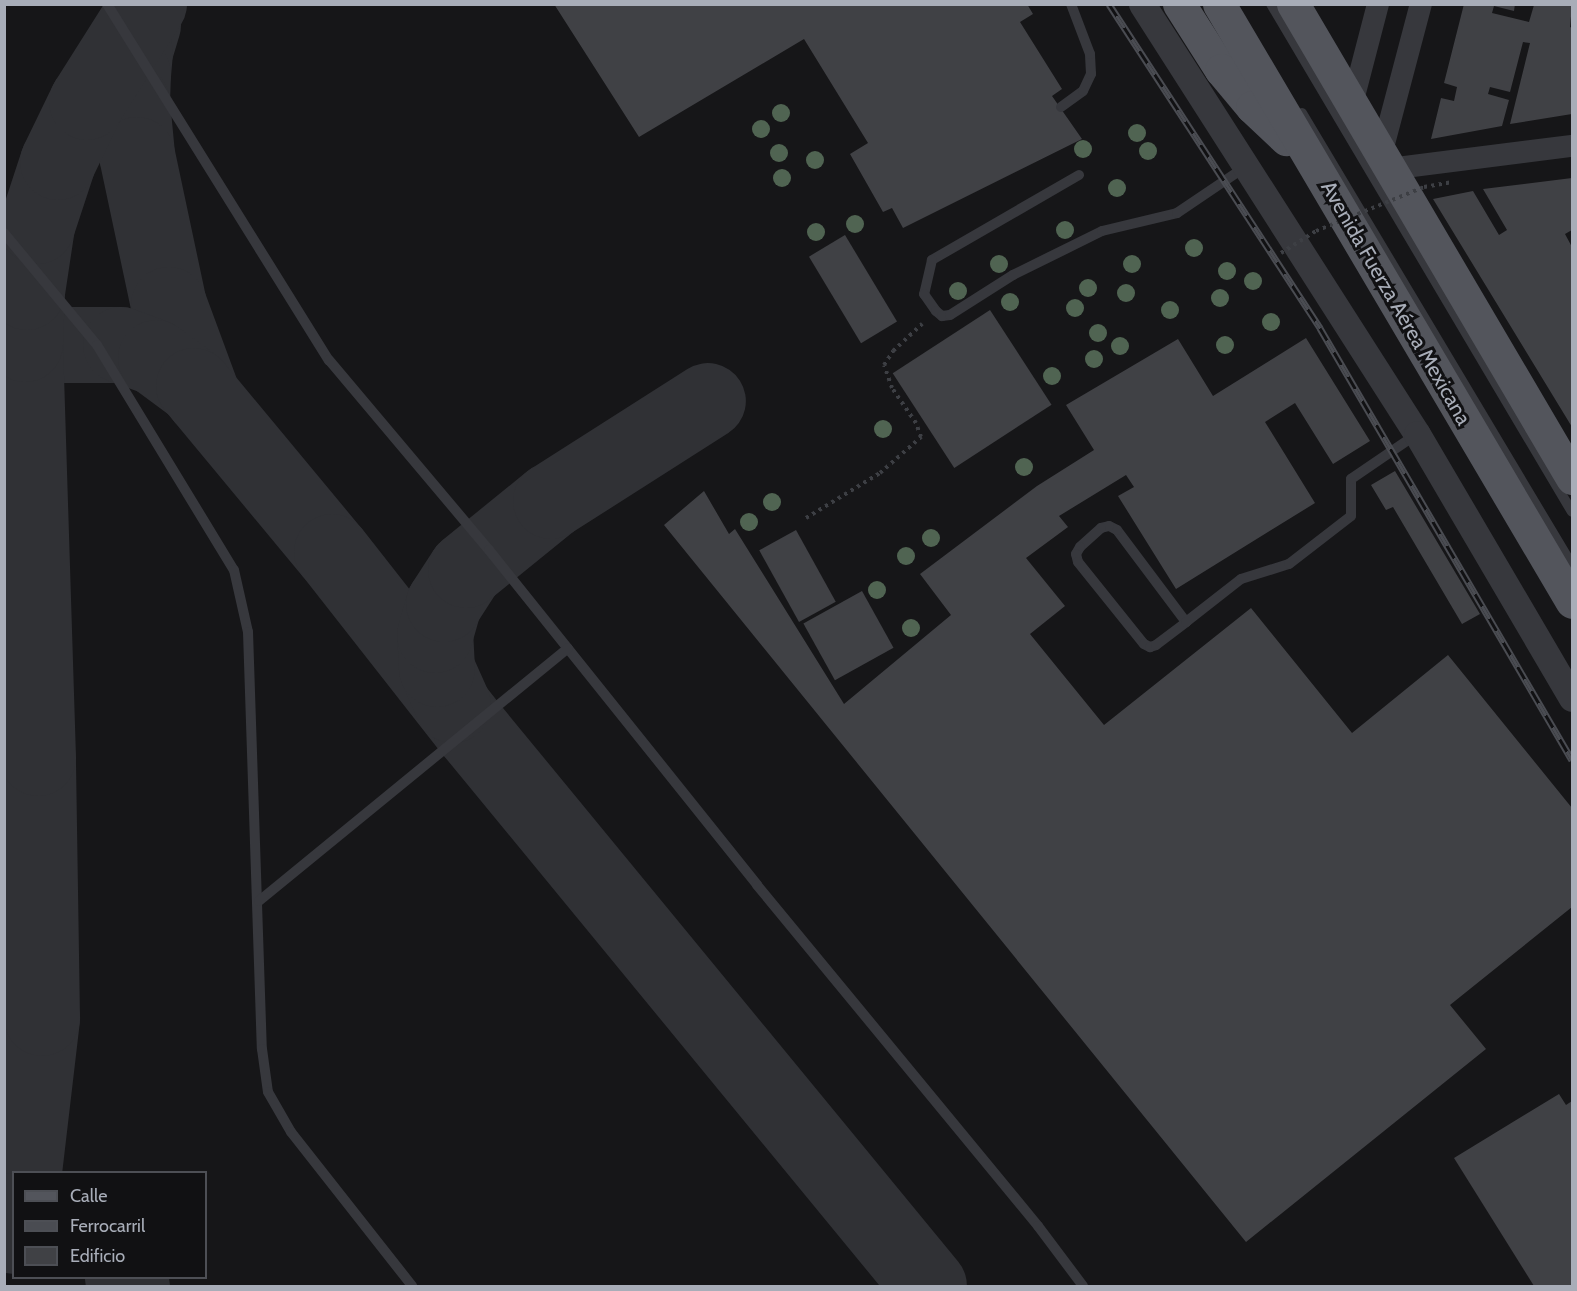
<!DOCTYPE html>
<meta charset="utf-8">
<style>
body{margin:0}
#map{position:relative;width:1577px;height:1291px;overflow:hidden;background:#161618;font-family:Cabin,sans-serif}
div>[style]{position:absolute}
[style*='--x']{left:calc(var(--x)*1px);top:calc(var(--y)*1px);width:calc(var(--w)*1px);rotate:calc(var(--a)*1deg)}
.taxiway>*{height:76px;margin:-38px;padding:0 38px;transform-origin:38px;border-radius:38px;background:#303135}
.building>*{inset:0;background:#404145;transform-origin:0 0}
.path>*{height:4px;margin-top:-2px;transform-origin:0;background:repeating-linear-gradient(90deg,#3d3f44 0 3px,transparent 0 7.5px)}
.service>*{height:10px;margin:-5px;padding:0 5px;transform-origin:5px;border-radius:5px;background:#37383d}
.minor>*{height:22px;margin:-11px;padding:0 11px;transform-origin:11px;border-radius:11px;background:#37383d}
.tertiary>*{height:27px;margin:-13.5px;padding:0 13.5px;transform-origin:13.5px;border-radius:13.5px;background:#37383d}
.primary>*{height:33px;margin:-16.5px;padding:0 16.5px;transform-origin:16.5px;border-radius:16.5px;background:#53555c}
.rail>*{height:7px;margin-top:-3.5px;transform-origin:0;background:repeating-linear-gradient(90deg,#111113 0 14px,#4a4c52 0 28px);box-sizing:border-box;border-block:2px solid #4a4c52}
.path-bridge>*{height:4px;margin-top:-2px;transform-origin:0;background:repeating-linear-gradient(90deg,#3d3f44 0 3px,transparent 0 7.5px)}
.trees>*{width:18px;height:18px;margin:-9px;border-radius:50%;background:#506452}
span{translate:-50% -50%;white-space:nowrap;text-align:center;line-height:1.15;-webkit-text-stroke:6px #111113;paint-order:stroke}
.street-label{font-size:21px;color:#a8adb8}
.frame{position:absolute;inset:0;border:6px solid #a8adb8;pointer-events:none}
.legend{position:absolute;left:12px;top:1171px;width:195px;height:108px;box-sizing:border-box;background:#111113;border:2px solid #4d4f55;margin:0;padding:8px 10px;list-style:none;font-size:18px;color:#a8adb8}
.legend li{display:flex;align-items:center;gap:12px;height:30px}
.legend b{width:30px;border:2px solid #4d4f55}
</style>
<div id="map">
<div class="taxiway">
<i style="--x:143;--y:25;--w:28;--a:107"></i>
<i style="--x:135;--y:52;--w:22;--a:95"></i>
<i style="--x:133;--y:74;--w:28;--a:92"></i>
<i style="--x:132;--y:102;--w:53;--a:84.6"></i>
<i style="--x:137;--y:155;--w:153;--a:78"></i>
<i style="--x:169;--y:305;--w:98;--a:69.7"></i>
<i style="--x:4;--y:345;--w:117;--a:0"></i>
<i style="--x:121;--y:345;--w:37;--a:20"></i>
<i style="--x:156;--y:358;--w:47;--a:36.4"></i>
<i style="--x:194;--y:386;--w:216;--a:50.3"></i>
<i style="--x:332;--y:552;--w:225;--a:51.9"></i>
<i style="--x:471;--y:729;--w:721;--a:50.57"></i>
<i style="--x:453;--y:705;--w:39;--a:-114"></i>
<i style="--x:437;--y:669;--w:34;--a:-93"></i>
<i style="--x:435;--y:635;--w:32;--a:-74"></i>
<i style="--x:444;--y:604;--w:40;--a:-57.1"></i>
<i style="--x:466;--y:570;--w:109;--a:-39.1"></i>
<i style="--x:551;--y:501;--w:186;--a:-32.5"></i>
<i style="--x:24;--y:1172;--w:155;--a:-83.3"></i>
<i style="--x:42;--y:1018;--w:260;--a:-90.9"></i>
<i style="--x:38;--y:758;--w:414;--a:-91.8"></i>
<i style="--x:25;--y:344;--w:52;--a:-87.8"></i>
<i style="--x:27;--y:292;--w:67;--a:-81.4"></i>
<i style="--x:37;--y:226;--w:67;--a:-71.8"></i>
<i style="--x:58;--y:162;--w:67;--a:-64.2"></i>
<i style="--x:87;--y:102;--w:116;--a:-57.7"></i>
<i style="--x:4;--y:1211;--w:27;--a:68"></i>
<i style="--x:123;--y:1278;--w:12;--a:42"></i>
</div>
<div class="building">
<i style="clip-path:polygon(554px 4px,1027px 4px,1033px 14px,1020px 22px,1062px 89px,1052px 96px,1082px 139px,903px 228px,892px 208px,883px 212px,850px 154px,868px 143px,804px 39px,639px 137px)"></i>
<i style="clip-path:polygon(1464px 4px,1515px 4px,1514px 11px,1494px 6px,1492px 13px,1529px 22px,1534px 5px,1572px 5px,1570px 27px,1572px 28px,1572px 114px,1510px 124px,1530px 43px,1523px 42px,1510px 92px,1490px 87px,1488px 94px,1509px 100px,1502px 126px,1431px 139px,1441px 98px,1454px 101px,1457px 87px,1444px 83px)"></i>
<i style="clip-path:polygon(1572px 178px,1572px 230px,1565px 234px,1572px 247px,1572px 427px,1433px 199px,1473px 191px,1499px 235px,1507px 230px,1483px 189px)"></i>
<i style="left:845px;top:235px;width:101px;height:42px;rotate:59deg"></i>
<i style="left:990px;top:310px;width:113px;height:116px;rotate:57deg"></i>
<i style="clip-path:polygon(1306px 338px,1370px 441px,1333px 464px,1295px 403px,1265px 422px,1315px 503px,1176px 589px,1118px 496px,1134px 487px,1126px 475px,1059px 516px,1068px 527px,1026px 558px,1065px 606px,1030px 634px,1104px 725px,1251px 608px,1352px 733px,1448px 655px,1572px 808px,1572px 907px,1450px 1005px,1486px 1049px,1246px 1242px,664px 525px,704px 491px,729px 534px,735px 529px,844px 704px,951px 615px,920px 574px,1037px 486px,1094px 450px,1066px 405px,1178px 339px,1213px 396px)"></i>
<i style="clip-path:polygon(1395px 471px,1480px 614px,1462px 624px,1393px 507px,1386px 510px,1371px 485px)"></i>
<i style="left:796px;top:530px;width:82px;height:42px;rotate:61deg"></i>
<i style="left:862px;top:591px;width:65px;height:67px;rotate:61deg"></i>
<i style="clip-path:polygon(1559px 1094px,1566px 1105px,1572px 1101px,1572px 1286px,1534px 1286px,1454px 1158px)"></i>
</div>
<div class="path">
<i style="--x:806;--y:518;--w:87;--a:-31.3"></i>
<i style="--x:880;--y:473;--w:55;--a:-41.3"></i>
<i style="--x:921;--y:437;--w:15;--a:-110"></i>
<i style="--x:916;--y:423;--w:42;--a:-124.4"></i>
<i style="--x:892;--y:388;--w:24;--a:-109"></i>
<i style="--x:884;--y:365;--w:17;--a:-57"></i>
<i style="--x:893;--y:351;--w:40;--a:-43"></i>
</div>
<div class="service">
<i style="--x:107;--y:4;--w:420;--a:58.1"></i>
<i style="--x:329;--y:360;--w:248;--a:49.9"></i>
<i style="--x:489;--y:550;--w:429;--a:51.3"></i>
<i style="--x:757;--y:885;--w:442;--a:50.5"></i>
<i style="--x:1038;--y:1226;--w:75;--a:53.1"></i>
<i style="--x:1271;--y:4;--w:590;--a:59.35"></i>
<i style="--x:1061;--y:107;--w:27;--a:-36"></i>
<i style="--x:1083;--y:91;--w:19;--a:-65"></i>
<i style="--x:1091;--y:74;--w:20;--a:-93"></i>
<i style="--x:1090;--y:54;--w:53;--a:-110.8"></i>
<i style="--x:1302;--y:113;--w:527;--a:59.15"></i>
<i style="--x:1079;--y:175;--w:170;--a:150"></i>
<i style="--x:932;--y:260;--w:35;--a:103"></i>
<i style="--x:924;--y:294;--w:21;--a:55"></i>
<i style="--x:936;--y:311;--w:8;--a:40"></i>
<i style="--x:942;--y:316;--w:8;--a:-7"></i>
<i style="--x:950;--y:315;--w:75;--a:-32.4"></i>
<i style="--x:1013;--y:275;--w:99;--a:-26.3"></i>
<i style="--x:1102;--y:231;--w:77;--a:-13.5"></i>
<i style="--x:1177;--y:213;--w:82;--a:-34.1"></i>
<i style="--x:4;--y:233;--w:146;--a:50.3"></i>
<i style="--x:97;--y:345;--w:263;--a:58.7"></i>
<i style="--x:234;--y:570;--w:64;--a:77.3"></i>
<i style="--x:248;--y:632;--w:417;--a:88.1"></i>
<i style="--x:262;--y:1049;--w:43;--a:82.1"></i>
<i style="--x:268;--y:1092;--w:46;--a:60.1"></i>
<i style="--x:291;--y:1132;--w:196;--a:51.8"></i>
<i style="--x:1186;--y:622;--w:115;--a:-126.9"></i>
<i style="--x:1117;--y:530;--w:9;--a:-153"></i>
<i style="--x:1109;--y:526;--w:8;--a:166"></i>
<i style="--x:1101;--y:528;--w:28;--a:138"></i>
<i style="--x:1080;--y:547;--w:8;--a:120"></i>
<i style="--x:1076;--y:554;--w:8;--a:76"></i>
<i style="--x:1078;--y:562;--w:105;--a:51.2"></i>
<i style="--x:1144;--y:644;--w:7;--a:27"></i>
<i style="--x:1150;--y:647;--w:6;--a:-18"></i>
<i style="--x:1156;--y:645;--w:38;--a:-37"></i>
<i style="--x:1186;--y:622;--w:70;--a:-38"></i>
<i style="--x:1241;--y:579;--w:50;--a:-17.4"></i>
<i style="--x:1289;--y:564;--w:78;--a:-37.7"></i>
<i style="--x:1351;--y:516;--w:37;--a:-90"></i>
<i style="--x:1351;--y:479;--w:80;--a:-34.3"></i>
<i style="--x:259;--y:901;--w:399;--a:-39.3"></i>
</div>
<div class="minor">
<i style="--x:1352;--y:104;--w:103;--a:-75.4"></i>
<i style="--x:1381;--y:155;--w:156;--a:-75.2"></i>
<i style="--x:1389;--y:169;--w:184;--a:-7.2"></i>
</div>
<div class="tertiary">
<i style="--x:1142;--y:4;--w:510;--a:57.4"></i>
<i style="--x:1417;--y:434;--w:306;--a:59.6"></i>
</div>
<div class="primary">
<i style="--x:1179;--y:4;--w:78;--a:57.5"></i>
<i style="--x:1221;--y:70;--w:48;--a:50"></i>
<i style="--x:1252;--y:107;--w:47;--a:43.3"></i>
<i style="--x:1219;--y:4;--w:694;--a:59.45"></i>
<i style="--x:1293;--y:4;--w:550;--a:59.52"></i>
</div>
<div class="rail">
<i style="--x:1109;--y:4;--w:387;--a:56.9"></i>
<i style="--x:1320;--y:328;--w:500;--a:59.74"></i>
</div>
<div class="path-bridge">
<i style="--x:1281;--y:253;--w:41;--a:-32.2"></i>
<i style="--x:1316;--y:231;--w:117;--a:-22.2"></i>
<i style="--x:1424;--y:187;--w:29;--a:-10"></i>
</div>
<div class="trees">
<i style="left:781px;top:113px"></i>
<i style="left:761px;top:129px"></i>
<i style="left:1137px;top:133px"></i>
<i style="left:1083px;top:149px"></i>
<i style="left:1148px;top:151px"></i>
<i style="left:779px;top:153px"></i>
<i style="left:815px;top:160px"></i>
<i style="left:782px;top:178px"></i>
<i style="left:1117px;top:188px"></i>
<i style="left:855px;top:224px"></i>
<i style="left:1065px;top:230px"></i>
<i style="left:816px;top:232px"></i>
<i style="left:1194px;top:248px"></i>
<i style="left:999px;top:264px"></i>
<i style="left:1132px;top:264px"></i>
<i style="left:1227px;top:271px"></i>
<i style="left:1253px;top:281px"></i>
<i style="left:1088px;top:288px"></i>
<i style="left:958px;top:291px"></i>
<i style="left:1126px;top:293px"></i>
<i style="left:1220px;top:298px"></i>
<i style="left:1010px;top:302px"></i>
<i style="left:1075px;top:308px"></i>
<i style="left:1170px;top:310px"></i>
<i style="left:1271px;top:322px"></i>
<i style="left:1098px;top:333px"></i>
<i style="left:1225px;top:345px"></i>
<i style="left:1120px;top:346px"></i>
<i style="left:1094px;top:359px"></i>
<i style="left:1052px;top:376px"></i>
<i style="left:883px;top:429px"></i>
<i style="left:1024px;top:467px"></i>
<i style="left:772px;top:502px"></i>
<i style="left:749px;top:522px"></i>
<i style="left:931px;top:538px"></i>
<i style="left:906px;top:556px"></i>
<i style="left:877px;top:590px"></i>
<i style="left:911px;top:628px"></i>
</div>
<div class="street-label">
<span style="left:1396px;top:303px;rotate:60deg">Avenida Fuerza Aérea Mexicana</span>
</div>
<div class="frame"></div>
<ul class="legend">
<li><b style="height:8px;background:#53555c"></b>Calle</li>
<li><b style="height:8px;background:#4a4c52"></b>Ferrocarril</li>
<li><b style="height:16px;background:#404145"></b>Edificio</li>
</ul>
</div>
